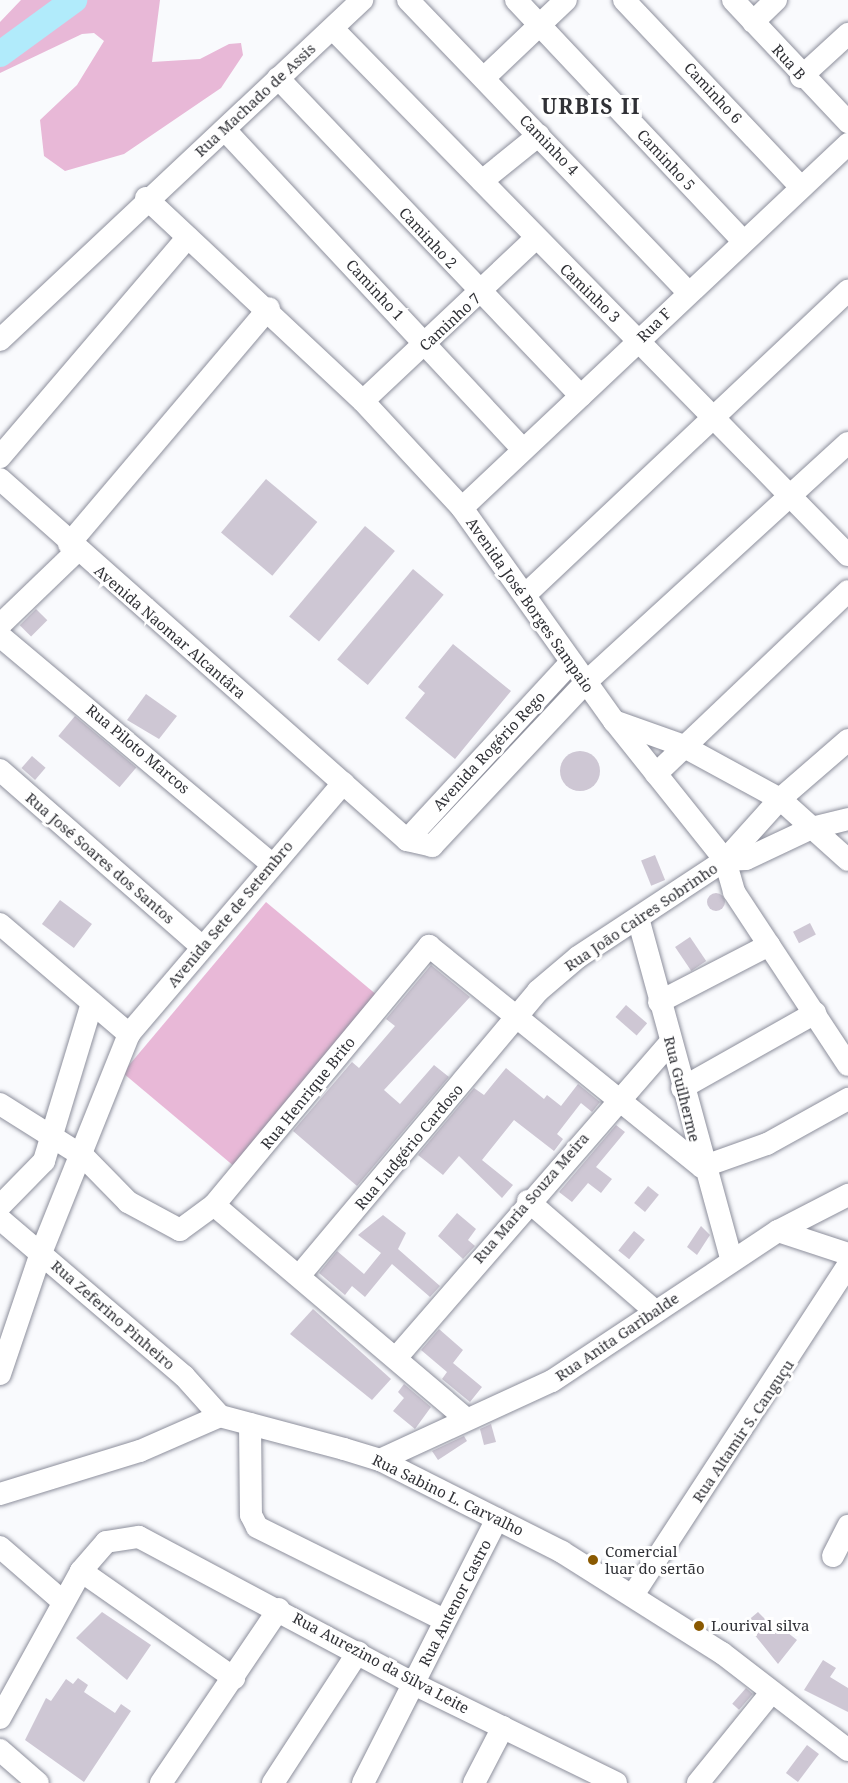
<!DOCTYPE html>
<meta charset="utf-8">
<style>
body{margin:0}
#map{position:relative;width:848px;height:1783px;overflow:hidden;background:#f9fafd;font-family:"Noto Serif",serif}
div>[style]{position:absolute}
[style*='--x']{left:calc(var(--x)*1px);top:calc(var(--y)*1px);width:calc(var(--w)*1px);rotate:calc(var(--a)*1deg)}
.green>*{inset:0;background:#e8b8d7;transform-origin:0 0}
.river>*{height:26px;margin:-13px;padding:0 13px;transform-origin:13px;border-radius:13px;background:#b1ebfb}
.building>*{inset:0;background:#cec7d4;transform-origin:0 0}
.round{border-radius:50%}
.roads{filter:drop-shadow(0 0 2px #8d8f9c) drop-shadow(0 0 2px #8d8f9c)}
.minor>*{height:22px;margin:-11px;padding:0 11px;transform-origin:11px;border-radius:11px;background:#fff}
.dots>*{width:16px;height:16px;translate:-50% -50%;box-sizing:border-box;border:3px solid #fff;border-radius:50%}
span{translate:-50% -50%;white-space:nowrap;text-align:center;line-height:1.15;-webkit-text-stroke:6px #fff;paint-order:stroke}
.street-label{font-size:15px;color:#303136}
.poi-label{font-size:15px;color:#303136}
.left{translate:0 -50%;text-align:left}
.district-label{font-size:21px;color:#303136;font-weight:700;letter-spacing:1.5px}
</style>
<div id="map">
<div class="green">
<i style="clip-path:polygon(21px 0,160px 0,152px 62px,200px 59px,229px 44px,241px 43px,243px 55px,221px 88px,124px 154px,65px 171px,44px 156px,40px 120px,77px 85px,104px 41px,94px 33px,82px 34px,0 73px,0 22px)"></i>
<i style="left:266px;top:902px;width:147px;height:223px;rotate:40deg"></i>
</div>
<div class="river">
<i style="--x:0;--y:54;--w:92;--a:-36.1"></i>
</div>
<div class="building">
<i style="left:266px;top:479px;width:67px;height:70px;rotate:40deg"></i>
<i style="left:365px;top:526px;width:39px;height:118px;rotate:40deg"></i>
<i style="left:413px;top:569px;width:40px;height:118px;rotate:40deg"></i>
<i style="left:36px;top:609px;width:16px;height:23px;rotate:45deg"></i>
<i style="clip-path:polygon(453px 644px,511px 691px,455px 759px,405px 718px,425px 693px,418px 687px)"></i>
<i style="clip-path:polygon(146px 694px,177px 716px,159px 739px,127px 720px)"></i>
<i style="left:75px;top:716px;width:80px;height:26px;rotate:40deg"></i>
<i class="round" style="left:560px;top:751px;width:40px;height:40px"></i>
<i style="left:32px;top:756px;width:18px;height:16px;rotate:41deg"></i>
<i style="left:655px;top:855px;width:27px;height:15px;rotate:68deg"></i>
<i class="round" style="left:707px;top:893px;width:18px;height:18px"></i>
<i style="left:60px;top:900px;width:40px;height:30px;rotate:37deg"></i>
<i style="left:810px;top:923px;width:13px;height:19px;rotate:63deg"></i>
<i style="left:690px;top:937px;width:29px;height:18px;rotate:56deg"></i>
<i style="clip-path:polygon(431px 965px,470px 997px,384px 1090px,400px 1104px,434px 1065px,449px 1077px,357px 1186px,293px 1131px,352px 1062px,359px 1068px,395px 1026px,386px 1019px)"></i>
<i style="left:626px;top:1005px;width:28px;height:16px;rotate:41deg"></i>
<i style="clip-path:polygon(506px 1068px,544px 1099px,547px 1095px,561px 1106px,578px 1084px,600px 1102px,592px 1112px,581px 1103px,557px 1134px,563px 1139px,554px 1151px,514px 1120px,482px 1160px,513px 1185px,502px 1198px,459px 1156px,443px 1175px,418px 1155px,474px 1088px,484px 1095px)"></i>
<i style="clip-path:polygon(616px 1125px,625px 1132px,596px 1167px,612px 1179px,601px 1193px,588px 1183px,572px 1202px,559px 1192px)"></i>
<i style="left:648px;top:1186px;width:14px;height:22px;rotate:39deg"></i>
<i style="clip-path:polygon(457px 1213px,476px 1229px,468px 1240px,475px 1246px,463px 1259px,438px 1236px)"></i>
<i style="clip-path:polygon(383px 1215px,406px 1233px,398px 1249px,440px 1286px,430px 1297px,392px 1264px,365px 1297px,352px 1286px,345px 1295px,319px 1273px,337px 1251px,364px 1274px,381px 1253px,358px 1235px)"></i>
<i style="clip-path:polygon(701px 1226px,710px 1235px,697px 1255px,687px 1247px)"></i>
<i style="left:634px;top:1231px;width:14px;height:25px;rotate:39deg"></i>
<i style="clip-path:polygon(313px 1309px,391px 1379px,372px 1400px,290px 1334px)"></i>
<i style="clip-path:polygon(439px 1329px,463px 1350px,453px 1363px,482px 1387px,470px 1402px,442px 1379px,447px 1372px,421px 1350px)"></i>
<i style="clip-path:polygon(404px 1384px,431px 1407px,415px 1429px,393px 1411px,404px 1398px,398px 1392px)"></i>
<i style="clip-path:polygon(491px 1424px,496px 1442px,484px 1445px,480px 1429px)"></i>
<i style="clip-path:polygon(464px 1436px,467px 1441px,438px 1460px,432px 1451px)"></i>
<i style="clip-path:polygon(102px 1612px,151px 1645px,127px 1680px,76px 1638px)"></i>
<i style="clip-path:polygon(758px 1612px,779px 1633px,783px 1629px,797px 1640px,778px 1664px,745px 1623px)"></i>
<i style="clip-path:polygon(823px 1660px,836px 1668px,830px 1677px,848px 1688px,848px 1712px,804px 1690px)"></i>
<i style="clip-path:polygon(78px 1678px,88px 1685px,84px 1692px,115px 1713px,121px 1704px,131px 1711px,84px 1782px,25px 1740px,46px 1698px,51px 1701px,66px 1679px,73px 1684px)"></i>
<i style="left:746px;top:1688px;width:9px;height:21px;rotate:41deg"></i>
<i style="left:807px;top:1745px;width:15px;height:35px;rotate:37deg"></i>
</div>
<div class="roads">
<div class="minor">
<i style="--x:408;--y:0;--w:405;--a:46.2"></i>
<i style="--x:516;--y:0;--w:331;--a:46.7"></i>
<i style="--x:624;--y:0;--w:257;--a:46.6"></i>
<i style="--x:733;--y:0;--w:168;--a:46.7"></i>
<i style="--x:753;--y:22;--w:32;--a:-44"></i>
<i style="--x:333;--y:29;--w:736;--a:45.61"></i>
<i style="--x:801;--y:77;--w:64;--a:-42.5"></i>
<i style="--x:278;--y:78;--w:439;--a:46.4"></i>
<i style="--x:484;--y:78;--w:113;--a:-43.6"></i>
<i style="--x:225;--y:130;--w:437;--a:47"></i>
<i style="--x:482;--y:181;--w:73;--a:-38.9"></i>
<i style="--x:146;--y:198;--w:297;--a:43.1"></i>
<i style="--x:363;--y:401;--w:146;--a:47.2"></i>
<i style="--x:462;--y:508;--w:262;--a:54.5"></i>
<i style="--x:614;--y:721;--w:178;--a:51.4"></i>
<i style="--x:725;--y:860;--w:33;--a:74"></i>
<i style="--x:734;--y:892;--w:207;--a:56.6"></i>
<i style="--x:0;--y:340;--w:497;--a:-43.2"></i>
<i style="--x:363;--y:401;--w:235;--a:-43.3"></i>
<i style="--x:0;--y:457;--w:289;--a:-49.5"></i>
<i style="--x:0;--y:479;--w:544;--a:41.57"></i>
<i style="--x:407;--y:840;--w:26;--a:13"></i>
<i style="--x:432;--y:846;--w:224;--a:-46.8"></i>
<i style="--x:585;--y:683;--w:356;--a:-42.4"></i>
<i style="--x:462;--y:508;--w:531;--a:-43.32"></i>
<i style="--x:69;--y:544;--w:309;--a:-49.7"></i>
<i style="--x:525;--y:595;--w:444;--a:-43.3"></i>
<i style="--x:0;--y:625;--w:107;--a:-43.9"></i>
<i style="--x:0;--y:636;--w:356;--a:40"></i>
<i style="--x:614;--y:721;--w:71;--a:19.7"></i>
<i style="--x:681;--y:745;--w:113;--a:28.6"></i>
<i style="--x:780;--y:799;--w:91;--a:41.9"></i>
<i style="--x:0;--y:770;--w:267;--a:41.2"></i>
<i style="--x:656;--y:774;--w:265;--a:-43.6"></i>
<i style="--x:407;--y:840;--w:242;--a:-47.3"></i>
<i style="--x:725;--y:860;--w:82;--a:-48"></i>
<i style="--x:780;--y:799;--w:90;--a:-40.9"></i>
<i style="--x:638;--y:918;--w:353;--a:74.7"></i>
<i style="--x:0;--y:924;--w:170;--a:40.5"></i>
<i style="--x:659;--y:1002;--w:124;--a:-27.4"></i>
<i style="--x:682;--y:1088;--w:153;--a:-29.4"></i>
<i style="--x:0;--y:1104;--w:99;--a:32.2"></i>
<i style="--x:84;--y:1157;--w:63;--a:45.6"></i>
<i style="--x:128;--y:1202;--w:59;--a:28.3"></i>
<i style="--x:180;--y:1230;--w:42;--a:-36.3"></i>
<i style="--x:214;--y:1205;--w:337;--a:-50.3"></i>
<i style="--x:429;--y:946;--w:351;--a:39"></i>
<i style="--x:702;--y:1167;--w:69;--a:-19.5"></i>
<i style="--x:767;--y:1144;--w:93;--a:-29.1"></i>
<i style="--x:528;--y:1201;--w:168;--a:40.9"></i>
<i style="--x:214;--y:1205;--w:329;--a:40.3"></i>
<i style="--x:0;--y:1206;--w:63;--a:-45.6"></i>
<i style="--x:44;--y:1161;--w:165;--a:-73.1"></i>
<i style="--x:0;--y:1219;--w:242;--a:40.5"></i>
<i style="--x:184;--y:1376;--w:54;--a:48"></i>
<i style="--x:778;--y:1231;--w:79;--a:-27.2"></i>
<i style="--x:299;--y:1276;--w:372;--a:-50"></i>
<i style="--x:538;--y:991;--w:52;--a:-40.4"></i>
<i style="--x:578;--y:957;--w:176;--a:-33.4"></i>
<i style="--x:725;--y:860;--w:21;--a:-3"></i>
<i style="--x:746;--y:859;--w:73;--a:-25.2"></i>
<i style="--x:812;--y:828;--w:37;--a:-14"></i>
<i style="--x:396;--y:1358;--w:417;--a:-49"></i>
<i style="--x:0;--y:1374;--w:128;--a:-71.3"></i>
<i style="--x:41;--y:1253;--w:236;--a:-68.1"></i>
<i style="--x:129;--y:1034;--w:330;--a:-49.5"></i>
<i style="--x:250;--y:1424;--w:91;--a:89.4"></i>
<i style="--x:251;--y:1515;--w:13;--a:63"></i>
<i style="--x:257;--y:1527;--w:209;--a:26.4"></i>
<i style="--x:380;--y:1460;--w:189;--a:-24.7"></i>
<i style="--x:552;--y:1381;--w:271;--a:-33.6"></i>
<i style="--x:778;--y:1231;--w:74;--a:18.2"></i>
<i style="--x:0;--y:1494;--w:146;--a:-17.1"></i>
<i style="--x:140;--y:1451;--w:87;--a:-23.6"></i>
<i style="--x:220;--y:1416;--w:128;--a:14.9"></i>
<i style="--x:344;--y:1449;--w:38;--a:17"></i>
<i style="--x:380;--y:1460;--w:204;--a:26.8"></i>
<i style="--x:562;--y:1552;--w:189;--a:32.3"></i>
<i style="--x:722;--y:1653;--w:159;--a:37.6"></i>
<i style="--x:0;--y:1547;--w:81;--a:41"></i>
<i style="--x:833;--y:1556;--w:34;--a:-63"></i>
<i style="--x:81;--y:1571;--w:187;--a:35"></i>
<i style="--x:633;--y:1595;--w:394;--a:-56.9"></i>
<i style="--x:0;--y:1718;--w:168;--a:-61.1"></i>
<i style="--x:81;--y:1571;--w:38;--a:-49"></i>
<i style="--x:106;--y:1542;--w:33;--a:-9"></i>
<i style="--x:139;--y:1537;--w:312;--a:28.1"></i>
<i style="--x:414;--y:1684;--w:225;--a:26.1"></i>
<i style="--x:0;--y:1750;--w:50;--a:41"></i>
<i style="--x:161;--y:1783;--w:210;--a:-55.9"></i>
<i style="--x:273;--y:1783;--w:156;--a:-57"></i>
<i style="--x:363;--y:1783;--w:296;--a:-63.1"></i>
<i style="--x:474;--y:1783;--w:63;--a:-62.6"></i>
<i style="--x:698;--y:1783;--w:114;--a:-51"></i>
</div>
</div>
<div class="dots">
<i style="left:593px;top:1560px;background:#8a5901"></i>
<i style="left:699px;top:1626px;background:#8a5901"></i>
</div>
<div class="street-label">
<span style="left:789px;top:62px;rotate:48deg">Rua B</span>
<span style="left:713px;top:93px;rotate:47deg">Caminho 6</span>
<span style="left:255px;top:100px;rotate:-43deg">Rua Machado de Assis</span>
<span style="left:549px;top:145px;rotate:46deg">Caminho 4</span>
<span style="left:666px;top:160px;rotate:47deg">Caminho 5</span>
<span style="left:428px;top:238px;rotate:47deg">Caminho 2</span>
<span style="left:375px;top:290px;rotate:47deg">Caminho 1</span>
<span style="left:590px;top:293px;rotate:44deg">Caminho 3</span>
<span style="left:450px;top:322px;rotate:-43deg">Caminho 7</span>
<span style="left:654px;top:325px;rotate:-45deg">Rua F</span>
<span style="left:530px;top:605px;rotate:55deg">Avenida José Borges Sampaio</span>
<span style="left:170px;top:632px;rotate:41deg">Avenida Naomar Alcantâra</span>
<span style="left:138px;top:749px;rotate:40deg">Rua Piloto Marcos</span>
<span style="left:489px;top:751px;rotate:-47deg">Avenida Rogério Rego</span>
<span style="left:100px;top:858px;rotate:41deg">Rua José Soares dos Santos</span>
<span style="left:230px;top:914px;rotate:-50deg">Avenida Sete de Setembro</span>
<span style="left:641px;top:917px;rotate:-34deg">Rua João Caires Sobrinho</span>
<span style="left:682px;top:1089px;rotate:76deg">Rua Guilherme</span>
<span style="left:308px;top:1093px;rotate:-51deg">Rua Henrique Brito</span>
<span style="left:409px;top:1147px;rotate:-50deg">Rua Ludgério Cardoso</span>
<span style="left:531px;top:1198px;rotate:-49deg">Rua Maria Souza Meira</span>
<span style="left:113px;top:1315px;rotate:41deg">Rua Zeferino Pinheiro</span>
<span style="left:617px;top:1337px;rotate:-34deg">Rua Anita Garibalde</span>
<span style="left:743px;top:1431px;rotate:-56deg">Rua Altamir S. Canguçu</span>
<span style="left:448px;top:1495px;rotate:26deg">Rua Sabino L. Carvalho</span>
<span style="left:455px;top:1603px;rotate:-63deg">Rua Antenor Castro</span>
<span style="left:381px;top:1663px;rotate:28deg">Rua Aurezino da Silva Leite</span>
</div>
<div class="poi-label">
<span class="left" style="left:605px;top:1560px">Comercial<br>luar do sertão</span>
<span class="left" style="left:711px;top:1626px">Lourival silva</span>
</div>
<div class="district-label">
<span style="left:591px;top:106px">URBIS II</span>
</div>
</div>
